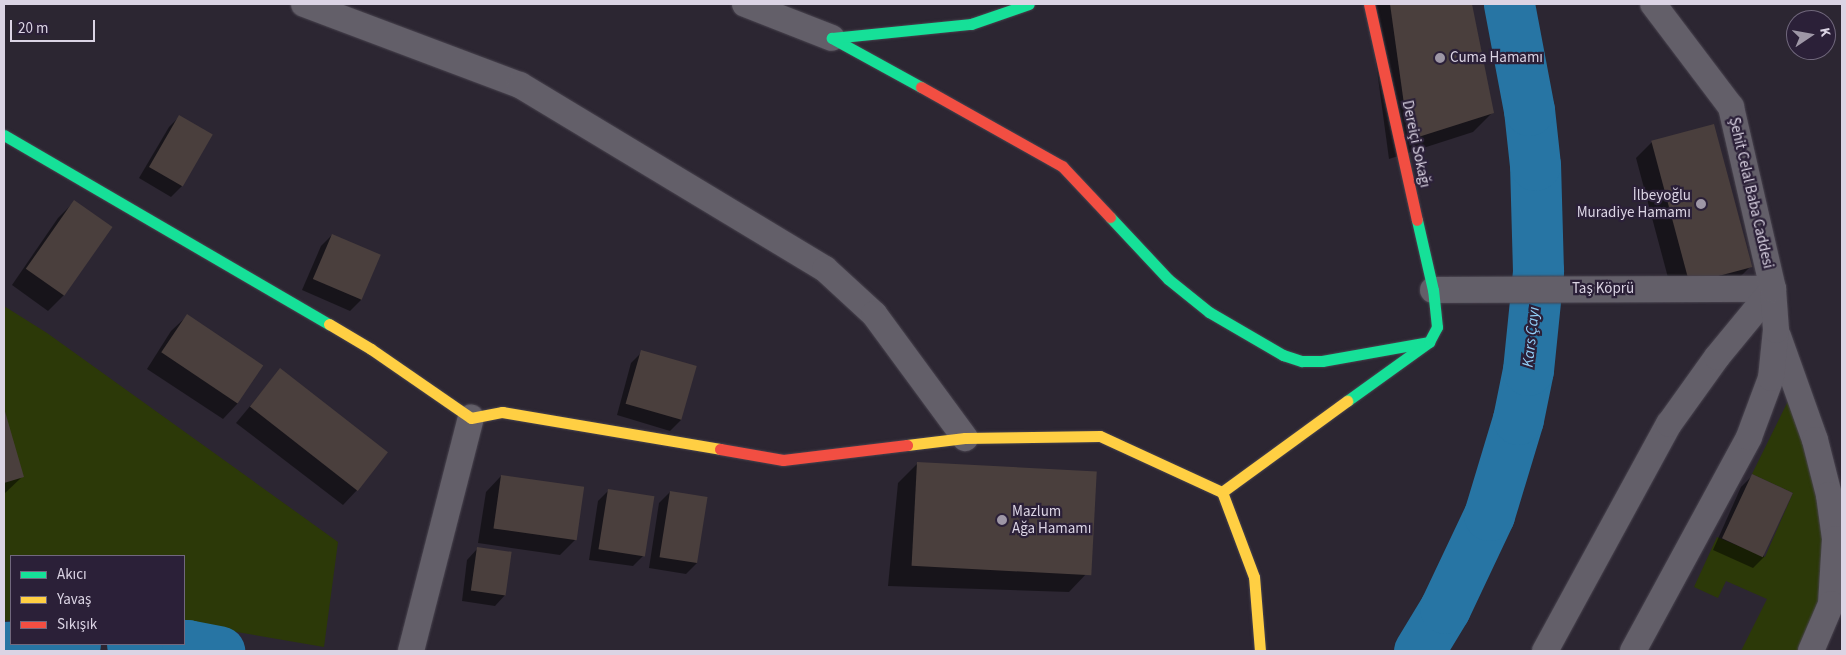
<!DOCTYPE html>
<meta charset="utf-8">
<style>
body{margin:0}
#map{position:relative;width:1846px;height:655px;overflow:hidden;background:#2c2632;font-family:"Source Sans 3",sans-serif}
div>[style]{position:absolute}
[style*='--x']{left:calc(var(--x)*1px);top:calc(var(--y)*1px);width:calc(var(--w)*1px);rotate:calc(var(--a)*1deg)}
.green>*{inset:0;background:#2c3908}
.shadow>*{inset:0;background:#0007}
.river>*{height:51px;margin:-25.5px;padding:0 25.5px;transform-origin:25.5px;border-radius:25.5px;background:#2775a4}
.building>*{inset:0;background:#4a3f3d;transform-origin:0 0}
.roads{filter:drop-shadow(0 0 1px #48434e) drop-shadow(0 0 1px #48434e)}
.street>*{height:26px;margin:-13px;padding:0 13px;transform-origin:13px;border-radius:13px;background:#635f69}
.fast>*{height:11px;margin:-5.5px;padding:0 5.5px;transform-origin:5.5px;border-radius:5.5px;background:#16e098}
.slow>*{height:11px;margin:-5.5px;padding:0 5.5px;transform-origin:5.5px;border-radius:5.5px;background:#ffcf43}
.jam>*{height:11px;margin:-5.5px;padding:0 5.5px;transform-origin:5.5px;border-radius:5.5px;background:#f24e42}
.dots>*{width:14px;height:14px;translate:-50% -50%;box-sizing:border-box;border:2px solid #2b2038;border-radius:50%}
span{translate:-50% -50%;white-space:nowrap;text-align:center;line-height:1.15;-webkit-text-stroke:4.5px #2b2038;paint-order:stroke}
.poi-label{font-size:15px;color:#dbd4e4}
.left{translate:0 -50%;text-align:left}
.right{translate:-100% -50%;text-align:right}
.street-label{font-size:15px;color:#dbd4e4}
.water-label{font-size:16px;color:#92cef7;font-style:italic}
.frame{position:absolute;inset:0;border:5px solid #dbd4e4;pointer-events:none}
.legend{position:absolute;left:10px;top:555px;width:175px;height:90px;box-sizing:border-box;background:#2b2038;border:1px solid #71687d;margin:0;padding:6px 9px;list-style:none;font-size:15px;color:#dbd4e4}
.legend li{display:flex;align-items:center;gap:10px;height:25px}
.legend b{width:25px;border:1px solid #71687d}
.north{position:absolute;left:1786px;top:10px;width:50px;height:50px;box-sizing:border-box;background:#2b2038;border:1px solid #71687d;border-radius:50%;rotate:78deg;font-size:14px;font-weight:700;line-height:20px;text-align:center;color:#dbd4e4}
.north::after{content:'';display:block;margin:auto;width:18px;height:22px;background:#9e97a6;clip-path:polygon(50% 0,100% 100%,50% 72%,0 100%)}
.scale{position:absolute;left:10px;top:20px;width:85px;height:22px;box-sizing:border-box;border:2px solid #dbd4e4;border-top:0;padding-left:6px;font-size:15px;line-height:18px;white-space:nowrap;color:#dbd4e4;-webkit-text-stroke:4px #2b2038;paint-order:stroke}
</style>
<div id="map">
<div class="green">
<i style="clip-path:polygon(4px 306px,47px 333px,338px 542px,324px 647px,184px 623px,184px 556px,11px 556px,11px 620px,4px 621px)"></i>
<i style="clip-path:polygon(1791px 395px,1822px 517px,1826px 588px,1801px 651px,1741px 651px,1767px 599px,1726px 581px,1718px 598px,1694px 587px,1717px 537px,1765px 557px,1793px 493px,1752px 474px)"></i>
</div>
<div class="shadow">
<i style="clip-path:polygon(1368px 4px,1471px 4px,1493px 112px,1473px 132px,1389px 159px)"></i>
<i style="clip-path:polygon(180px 116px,182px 186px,171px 197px,139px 178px,169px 127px)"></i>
<i style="clip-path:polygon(1652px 142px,1750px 267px,1734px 283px,1674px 300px,1636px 158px)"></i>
<i style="clip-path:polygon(74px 202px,64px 295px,48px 311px,12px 285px,58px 218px)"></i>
<i style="clip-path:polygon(332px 235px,361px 300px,350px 311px,302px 290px,321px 246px)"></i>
<i style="clip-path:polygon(187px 316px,238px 403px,223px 419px,147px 369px,171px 331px)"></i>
<i style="clip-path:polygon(642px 352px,681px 420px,670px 431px,617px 415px,631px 363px)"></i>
<i style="clip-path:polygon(280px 370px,358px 489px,343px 505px,236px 423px)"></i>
<i style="clip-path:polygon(4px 410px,22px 477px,4px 494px)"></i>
<i style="clip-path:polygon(918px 463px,1088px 572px,1069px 592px,888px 586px,898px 483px)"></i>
<i style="clip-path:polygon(501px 476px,576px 539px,560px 555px,478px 543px,486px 492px)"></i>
<i style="clip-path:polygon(1752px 476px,1764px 557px,1753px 568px,1713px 550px,1741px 487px)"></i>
<i style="clip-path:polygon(609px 490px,644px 555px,633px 566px,589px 560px,598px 501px)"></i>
<i style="clip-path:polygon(670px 492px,697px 563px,686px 574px,649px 568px,659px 503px)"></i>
<i style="clip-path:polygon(478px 548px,506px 594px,495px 606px,462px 601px,467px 560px)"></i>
</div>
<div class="river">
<i style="--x:132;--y:644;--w:55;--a:1"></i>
<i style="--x:187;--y:645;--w:33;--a:11"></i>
<i style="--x:4;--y:647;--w:71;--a:-2.4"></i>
<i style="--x:1419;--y:651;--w:50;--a:-58.8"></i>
<i style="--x:1445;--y:608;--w:103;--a:-64.7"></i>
<i style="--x:1489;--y:515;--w:100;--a:-73.2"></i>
<i style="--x:1518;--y:419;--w:50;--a:-78.5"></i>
<i style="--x:1528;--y:370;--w:100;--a:-84.2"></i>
<i style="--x:1538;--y:271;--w:106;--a:-91.6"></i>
<i style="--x:1535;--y:165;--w:55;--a:-96.2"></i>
<i style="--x:1529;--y:110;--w:108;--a:-100.7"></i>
</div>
<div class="building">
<i style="clip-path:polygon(1390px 4px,1472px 4px,1494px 113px,1409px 140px)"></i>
<i style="left:179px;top:115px;width:39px;height:60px;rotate:30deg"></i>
<i style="left:1714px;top:124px;width:148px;height:65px;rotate:75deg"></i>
<i style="left:74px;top:200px;width:47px;height:84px;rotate:35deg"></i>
<i style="left:332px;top:234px;width:53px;height:49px;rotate:23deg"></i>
<i style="left:187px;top:314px;width:92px;height:46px;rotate:34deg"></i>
<i style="left:641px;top:350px;width:58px;height:56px;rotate:16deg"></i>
<i style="left:280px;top:368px;width:137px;height:49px;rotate:38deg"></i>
<i style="clip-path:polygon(4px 408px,24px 477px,4px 483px)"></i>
<i style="left:917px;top:462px;width:180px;height:104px;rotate:3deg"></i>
<i style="left:1752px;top:474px;width:45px;height:71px;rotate:25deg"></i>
<i style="left:501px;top:475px;width:84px;height:54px;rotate:8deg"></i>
<i style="left:608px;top:489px;width:47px;height:61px;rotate:9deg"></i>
<i style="left:670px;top:491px;width:38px;height:67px;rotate:9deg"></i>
<i style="left:477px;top:547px;width:35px;height:44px;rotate:8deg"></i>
</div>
<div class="roads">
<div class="street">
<i style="--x:304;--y:4;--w:231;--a:20.6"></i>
<i style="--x:520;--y:85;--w:356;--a:31.1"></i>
<i style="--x:825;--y:269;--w:67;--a:42.6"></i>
<i style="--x:874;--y:314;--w:154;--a:53.7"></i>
<i style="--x:745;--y:4;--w:93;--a:21.3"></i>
<i style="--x:1433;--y:290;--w:340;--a:-0.2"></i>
<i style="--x:1778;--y:336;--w:110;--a:70.4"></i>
<i style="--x:1815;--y:440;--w:57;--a:75.7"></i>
<i style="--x:1829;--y:495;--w:44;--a:82.2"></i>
<i style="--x:1835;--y:539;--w:65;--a:93.5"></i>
<i style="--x:1831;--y:604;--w:51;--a:113.1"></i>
<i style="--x:411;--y:651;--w:241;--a:-75.6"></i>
<i style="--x:1545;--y:651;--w:259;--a:-61.4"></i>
<i style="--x:1669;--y:424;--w:82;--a:-54.4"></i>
<i style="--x:1717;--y:357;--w:88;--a:-50.5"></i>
<i style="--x:1633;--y:651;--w:243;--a:-61.5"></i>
<i style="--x:1749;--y:437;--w:63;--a:-69.6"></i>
<i style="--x:1771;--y:378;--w:48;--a:-84.1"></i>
<i style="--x:1776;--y:330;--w:41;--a:-94.2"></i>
<i style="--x:1773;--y:289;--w:187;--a:-103"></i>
<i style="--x:1731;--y:107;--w:129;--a:-127.1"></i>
</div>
<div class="fast">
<i style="--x:921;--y:87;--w:102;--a:-151.2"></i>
<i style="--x:832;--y:38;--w:140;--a:-5.8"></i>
<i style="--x:971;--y:24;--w:61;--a:-19"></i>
<i style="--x:4;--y:135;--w:376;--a:30.2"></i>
<i style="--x:1110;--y:217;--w:85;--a:46.9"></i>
<i style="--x:1168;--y:279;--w:53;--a:38.8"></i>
<i style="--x:1209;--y:312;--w:86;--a:30.2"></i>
<i style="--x:1283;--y:355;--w:20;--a:18"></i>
<i style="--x:1302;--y:361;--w:20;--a:0"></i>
<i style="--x:1322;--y:361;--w:109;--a:-10.1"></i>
<i style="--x:1347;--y:401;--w:101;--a:-35.7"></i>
<i style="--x:1429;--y:342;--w:17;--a:-62"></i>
<i style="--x:1437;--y:327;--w:37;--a:-96"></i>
<i style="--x:1433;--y:290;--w:72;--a:-102.9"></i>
</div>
<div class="slow">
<i style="--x:329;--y:324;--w:49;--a:30.8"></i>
<i style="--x:371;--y:349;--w:121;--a:34.6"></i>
<i style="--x:471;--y:418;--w:32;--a:-11"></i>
<i style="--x:502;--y:412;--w:221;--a:9.6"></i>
<i style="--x:907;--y:445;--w:58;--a:-6.9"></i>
<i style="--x:965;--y:438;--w:135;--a:-0.8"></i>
<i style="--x:1100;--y:436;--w:134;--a:24.7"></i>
<i style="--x:1260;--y:651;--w:74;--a:-94.6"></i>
<i style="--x:1254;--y:577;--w:91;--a:-110.6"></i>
<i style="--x:1222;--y:492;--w:155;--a:-36.1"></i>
</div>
<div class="jam">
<i style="--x:1369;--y:4;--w:221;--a:77.5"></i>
<i style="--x:921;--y:87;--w:162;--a:29.3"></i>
<i style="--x:1062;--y:166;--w:70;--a:46.7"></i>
<i style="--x:720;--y:449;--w:64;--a:9.9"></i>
<i style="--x:783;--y:460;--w:125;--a:-6.9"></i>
</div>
</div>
<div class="dots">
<i style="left:1440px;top:58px;background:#9e97a6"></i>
<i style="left:1701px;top:204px;background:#9e97a6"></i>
<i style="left:1002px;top:520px;background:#9e97a6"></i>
</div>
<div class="poi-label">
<span class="left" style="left:1450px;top:58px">Cuma Hamamı</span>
<span class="right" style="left:1691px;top:204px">İlbeyoğlu<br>Muradiye Hamamı</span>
<span class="left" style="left:1012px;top:520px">Mazlum<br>Ağa Hamamı</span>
</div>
<div class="street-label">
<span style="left:1416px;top:144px;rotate:78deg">Dereiçi Sokağı</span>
<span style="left:1751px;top:193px;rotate:77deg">Şehit Celal Baba Caddesi</span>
<span style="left:1603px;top:289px">Taş Köprü</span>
</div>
<div class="water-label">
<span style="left:1531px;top:337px;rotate:-84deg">Kars Çayı</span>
</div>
<div class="frame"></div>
<ul class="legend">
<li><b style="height:6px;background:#16e098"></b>Akıcı</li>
<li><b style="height:6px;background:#ffcf43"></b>Yavaş</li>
<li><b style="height:6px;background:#f24e42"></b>Sıkışık</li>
</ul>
<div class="north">K</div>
<div class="scale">20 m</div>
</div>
